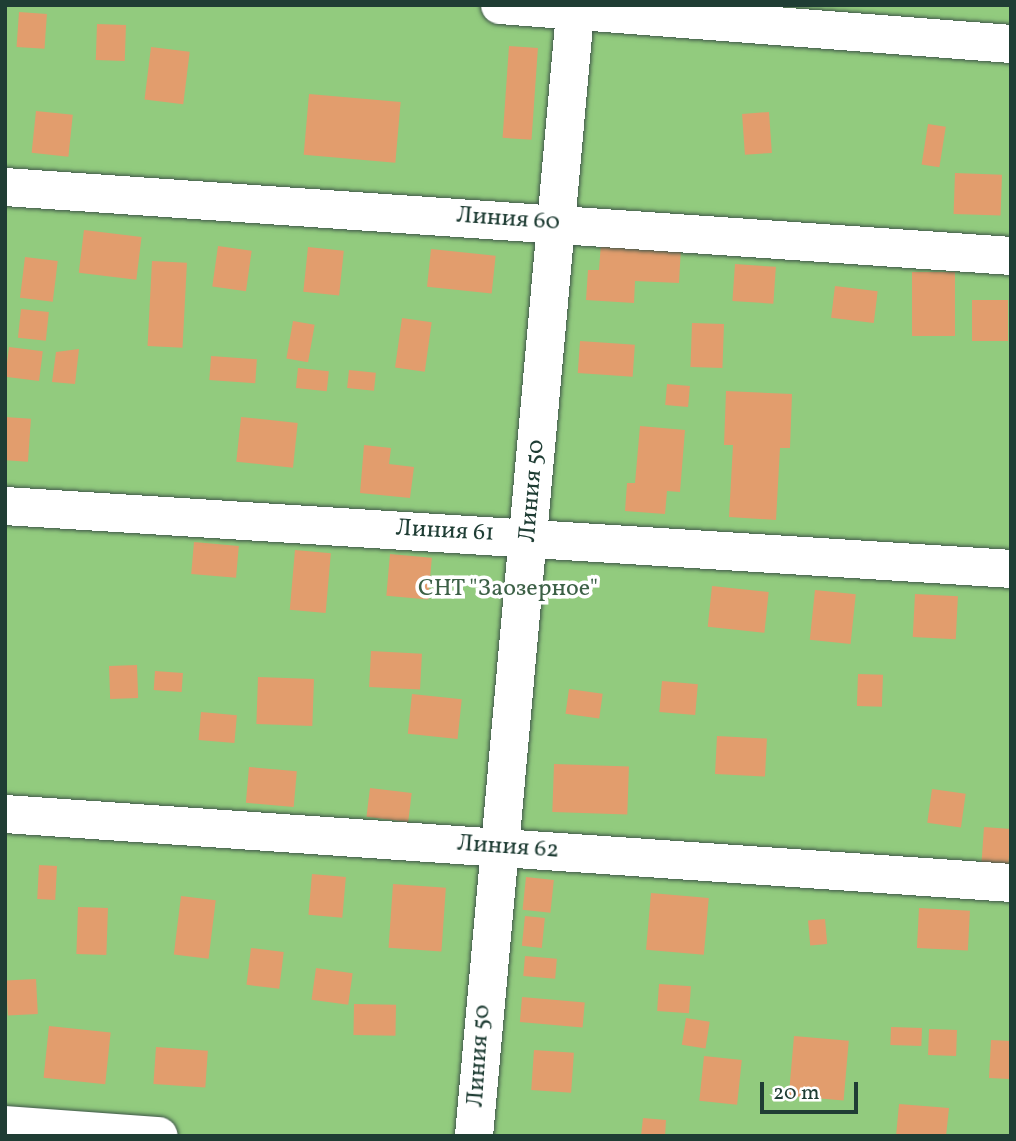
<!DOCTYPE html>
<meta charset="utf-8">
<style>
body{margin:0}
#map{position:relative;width:1016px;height:1141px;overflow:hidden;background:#f0dfbf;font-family:Vollkorn,serif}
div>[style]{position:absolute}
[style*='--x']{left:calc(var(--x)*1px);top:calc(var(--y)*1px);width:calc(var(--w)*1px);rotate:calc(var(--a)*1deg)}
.green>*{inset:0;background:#92cb7e;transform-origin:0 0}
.building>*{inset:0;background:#e29d6d;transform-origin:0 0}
.roads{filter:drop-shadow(0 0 2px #3e5549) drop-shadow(0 0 2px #3e5549)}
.minor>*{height:38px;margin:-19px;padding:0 19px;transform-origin:19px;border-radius:19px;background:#fff}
.tertiary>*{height:38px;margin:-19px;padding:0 19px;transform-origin:19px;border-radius:19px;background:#fff}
span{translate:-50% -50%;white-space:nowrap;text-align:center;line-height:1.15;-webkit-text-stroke:7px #fff;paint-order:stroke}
.street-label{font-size:24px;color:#1f3d34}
.park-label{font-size:24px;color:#3c6046}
.frame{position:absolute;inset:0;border:7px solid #1f3d34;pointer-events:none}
.scale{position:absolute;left:760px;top:1082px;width:98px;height:32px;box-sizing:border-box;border:4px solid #1f3d34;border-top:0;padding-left:9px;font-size:21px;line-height:24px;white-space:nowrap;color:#1f3d34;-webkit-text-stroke:5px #fff;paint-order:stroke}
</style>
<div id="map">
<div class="green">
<i style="left:5px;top:5px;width:1006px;height:1131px"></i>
</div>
<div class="building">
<i style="left:19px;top:12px;width:28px;height:35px;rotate:4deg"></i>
<i style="left:97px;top:24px;width:29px;height:36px;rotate:2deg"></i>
<i style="left:509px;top:46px;width:29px;height:92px;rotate:4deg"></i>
<i style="left:151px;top:47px;width:39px;height:53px;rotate:7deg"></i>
<i style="left:309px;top:94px;width:92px;height:61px;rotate:5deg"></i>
<i style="left:36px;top:111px;width:37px;height:42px;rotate:6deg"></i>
<i style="left:769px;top:112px;width:41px;height:27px;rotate:86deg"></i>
<i style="left:928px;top:124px;width:18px;height:41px;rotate:9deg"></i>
<i style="left:955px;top:173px;width:47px;height:41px;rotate:2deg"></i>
<i style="left:84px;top:230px;width:58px;height:43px;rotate:7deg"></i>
<i style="clip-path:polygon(601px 243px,681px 247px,679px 283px,635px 281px,634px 303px,586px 300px,588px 270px,599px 270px)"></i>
<i style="left:218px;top:246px;width:34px;height:41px;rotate:8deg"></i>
<i style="left:308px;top:247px;width:36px;height:45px;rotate:6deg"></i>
<i style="left:431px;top:249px;width:65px;height:38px;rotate:6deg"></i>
<i style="left:25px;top:257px;width:33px;height:41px;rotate:7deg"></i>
<i style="left:152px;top:261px;width:35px;height:85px;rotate:3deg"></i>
<i style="left:735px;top:264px;width:41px;height:37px;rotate:4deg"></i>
<i style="left:912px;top:272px;width:43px;height:64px"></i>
<i style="left:835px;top:286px;width:43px;height:32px;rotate:7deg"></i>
<i style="left:972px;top:300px;width:36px;height:41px"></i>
<i style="left:21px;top:309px;width:28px;height:29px;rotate:6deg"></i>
<i style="left:402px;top:318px;width:30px;height:50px;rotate:8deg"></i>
<i style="left:293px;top:321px;width:22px;height:38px;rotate:10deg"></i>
<i style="left:692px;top:323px;width:32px;height:44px;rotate:2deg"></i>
<i style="left:580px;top:341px;width:55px;height:32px;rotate:4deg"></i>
<i style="left:9px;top:347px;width:34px;height:30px;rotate:7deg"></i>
<i style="clip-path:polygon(79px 349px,75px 384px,52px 382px,56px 352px)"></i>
<i style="left:211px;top:356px;width:46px;height:24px;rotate:4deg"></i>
<i style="left:298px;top:368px;width:31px;height:20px;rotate:6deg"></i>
<i style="left:349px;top:370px;width:27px;height:18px;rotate:6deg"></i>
<i style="left:667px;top:384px;width:23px;height:21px;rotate:5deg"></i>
<i style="clip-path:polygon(726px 391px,792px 394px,790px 448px,780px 448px,776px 520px,729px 517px,733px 445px,724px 445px)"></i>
<i style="left:5px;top:417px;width:26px;height:43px;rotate:4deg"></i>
<i style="left:241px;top:417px;width:57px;height:45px;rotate:6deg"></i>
<i style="clip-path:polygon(640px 426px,685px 430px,680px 492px,667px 491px,665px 514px,625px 511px,627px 483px,635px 483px)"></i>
<i style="clip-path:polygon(364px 445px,391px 448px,389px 464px,414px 467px,410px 498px,360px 493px)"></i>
<i style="left:194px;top:542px;width:45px;height:32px;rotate:5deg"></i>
<i style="left:295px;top:550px;width:36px;height:60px;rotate:5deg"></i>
<i style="left:390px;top:554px;width:42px;height:42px;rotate:5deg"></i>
<i style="left:712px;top:586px;width:57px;height:41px;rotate:6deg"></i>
<i style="left:815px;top:590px;width:41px;height:50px;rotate:6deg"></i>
<i style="left:915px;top:594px;width:43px;height:43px;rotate:3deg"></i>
<i style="left:371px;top:651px;width:51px;height:36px;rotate:3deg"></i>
<i style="left:137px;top:665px;width:33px;height:28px;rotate:88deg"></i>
<i style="left:155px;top:671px;width:28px;height:19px;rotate:4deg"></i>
<i style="left:858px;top:674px;width:25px;height:32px;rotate:2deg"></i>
<i style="left:258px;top:677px;width:56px;height:47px;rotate:2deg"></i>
<i style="left:662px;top:681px;width:36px;height:31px;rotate:5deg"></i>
<i style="left:569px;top:689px;width:34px;height:25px;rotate:8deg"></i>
<i style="left:412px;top:694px;width:50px;height:40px;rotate:6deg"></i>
<i style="left:201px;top:712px;width:36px;height:28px;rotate:5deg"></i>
<i style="left:717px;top:736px;width:50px;height:38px;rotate:3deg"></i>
<i style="left:554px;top:764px;width:75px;height:48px;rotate:2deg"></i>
<i style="left:249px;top:767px;width:48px;height:36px;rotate:5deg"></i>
<i style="left:370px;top:788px;width:42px;height:29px;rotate:7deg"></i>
<i style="left:932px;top:789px;width:34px;height:34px;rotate:8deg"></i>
<i style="left:984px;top:827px;width:27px;height:38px;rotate:4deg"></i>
<i style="left:39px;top:865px;width:18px;height:34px;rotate:3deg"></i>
<i style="left:312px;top:874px;width:34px;height:41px;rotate:5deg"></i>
<i style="left:526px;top:877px;width:28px;height:33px;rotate:6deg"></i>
<i style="left:393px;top:884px;width:53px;height:64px;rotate:4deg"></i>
<i style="left:651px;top:893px;width:58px;height:57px;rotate:5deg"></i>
<i style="left:181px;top:896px;width:35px;height:59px;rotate:7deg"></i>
<i style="left:78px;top:907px;width:30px;height:47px;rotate:2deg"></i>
<i style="left:919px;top:908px;width:51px;height:40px;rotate:3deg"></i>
<i style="left:525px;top:916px;width:20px;height:30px;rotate:6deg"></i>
<i style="left:825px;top:919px;width:25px;height:17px;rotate:85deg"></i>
<i style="left:251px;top:948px;width:33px;height:37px;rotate:7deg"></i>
<i style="left:525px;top:956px;width:32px;height:20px;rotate:5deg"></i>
<i style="left:316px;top:968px;width:37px;height:32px;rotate:8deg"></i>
<i style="left:36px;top:979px;width:35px;height:30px;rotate:87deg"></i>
<i style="left:659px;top:984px;width:32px;height:27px;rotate:4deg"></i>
<i style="left:522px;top:997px;width:63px;height:25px;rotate:5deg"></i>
<i style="left:354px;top:1004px;width:42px;height:31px;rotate:1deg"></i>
<i style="left:686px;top:1018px;width:24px;height:27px;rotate:9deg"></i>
<i style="left:49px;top:1026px;width:62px;height:52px;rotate:6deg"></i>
<i style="left:891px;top:1027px;width:31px;height:18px;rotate:2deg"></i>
<i style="left:929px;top:1029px;width:28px;height:26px;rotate:2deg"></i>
<i style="left:794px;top:1036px;width:55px;height:60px;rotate:5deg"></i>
<i style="left:991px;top:1040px;width:20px;height:38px;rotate:3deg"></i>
<i style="left:156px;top:1047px;width:52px;height:37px;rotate:4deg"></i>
<i style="left:534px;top:1050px;width:40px;height:40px;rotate:4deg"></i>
<i style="left:704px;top:1056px;width:38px;height:45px;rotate:6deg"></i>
<i style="clip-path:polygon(899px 1104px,949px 1108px,946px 1136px,896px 1136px)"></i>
<i style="clip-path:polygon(643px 1118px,666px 1120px,665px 1136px,641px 1136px)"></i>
</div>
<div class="roads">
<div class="minor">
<i style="--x:5;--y:187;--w:1008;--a:3.92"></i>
<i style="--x:5;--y:506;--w:1008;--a:3.58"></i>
<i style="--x:5;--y:814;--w:1008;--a:3.92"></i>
<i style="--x:5;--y:1125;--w:154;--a:4.1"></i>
<i style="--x:474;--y:1136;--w:1127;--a:-84.86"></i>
</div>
<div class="tertiary">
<i style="--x:500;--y:5;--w:512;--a:4.36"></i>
</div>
</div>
<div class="street-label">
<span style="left:508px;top:220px;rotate:4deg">Линия 60</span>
<span style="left:533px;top:491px;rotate:-85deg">Линия 50</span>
<span style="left:445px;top:532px;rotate:3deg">Линия 61</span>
<span style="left:508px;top:848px;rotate:4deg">Линия 62</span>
<span style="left:480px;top:1056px;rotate:-86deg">Линия 50</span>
</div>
<div class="park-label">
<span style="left:508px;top:590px">СНТ "Заозерное"</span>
</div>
<div class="frame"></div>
<div class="scale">20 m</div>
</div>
